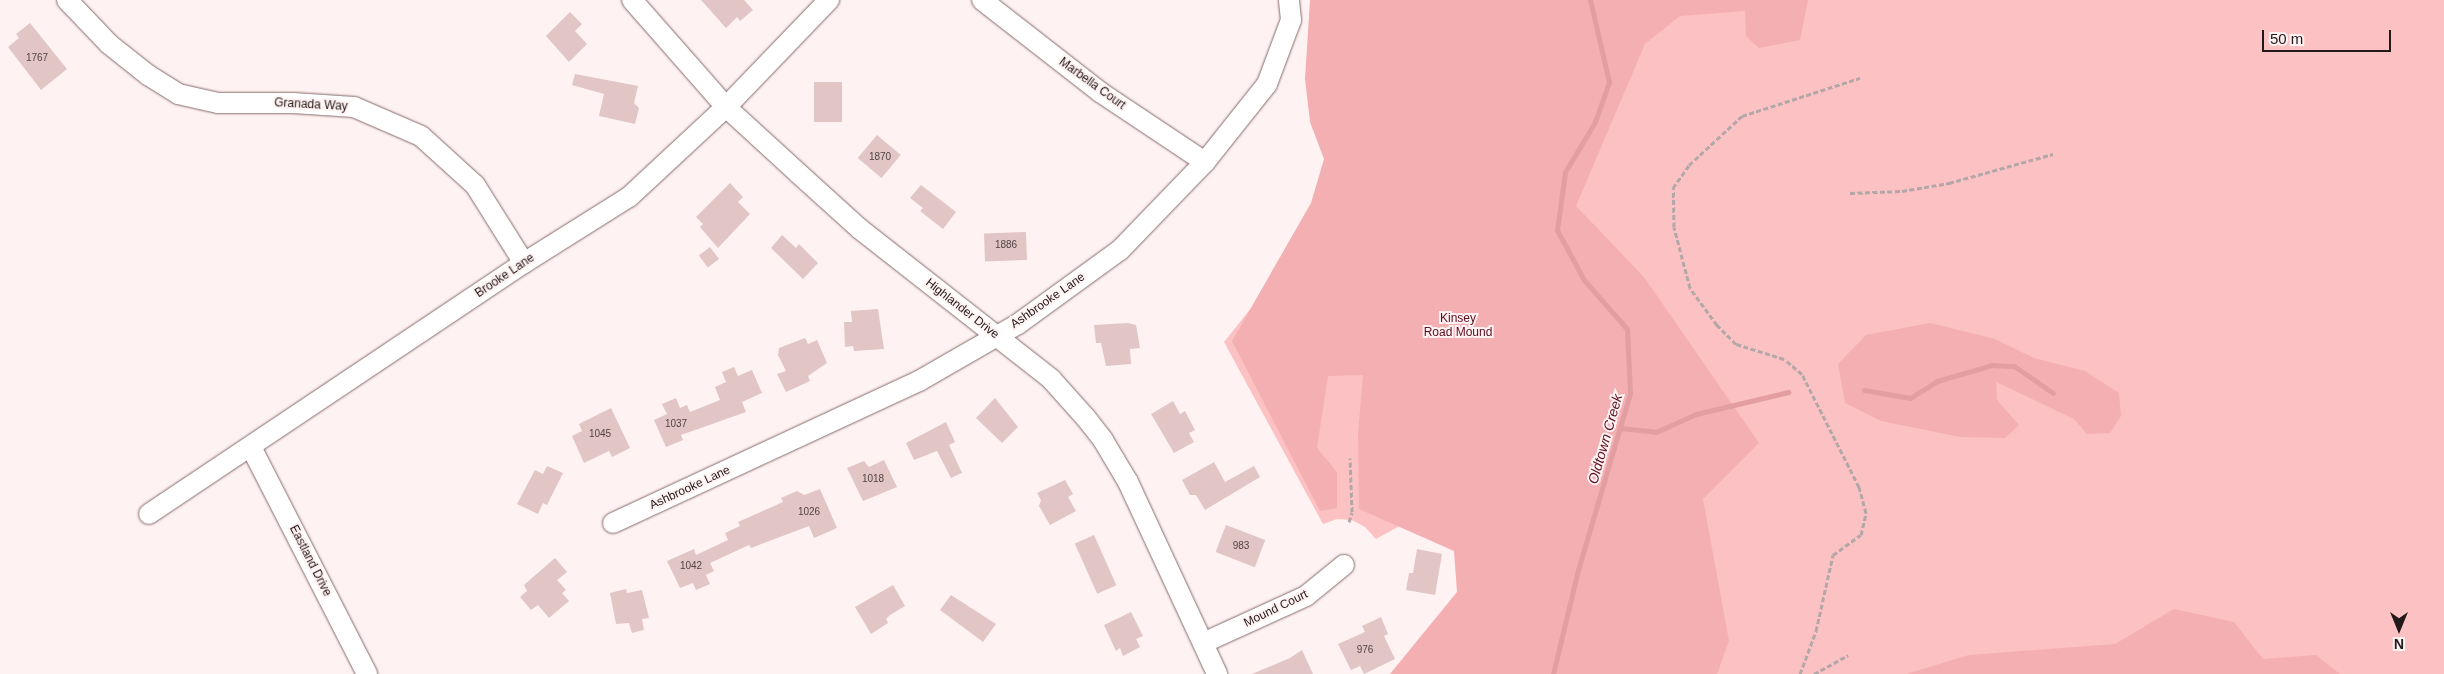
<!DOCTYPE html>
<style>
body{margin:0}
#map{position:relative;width:2444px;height:674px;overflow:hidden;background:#fff2f2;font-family:Helvetica,sans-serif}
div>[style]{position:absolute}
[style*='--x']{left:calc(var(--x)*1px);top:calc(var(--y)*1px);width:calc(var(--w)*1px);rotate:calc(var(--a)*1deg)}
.green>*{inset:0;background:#fcc1c3}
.forest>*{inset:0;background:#f4afb2}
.stream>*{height:5px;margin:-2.5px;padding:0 2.5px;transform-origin:2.5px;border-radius:2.5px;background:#e29ea1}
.building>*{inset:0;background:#e2c5c5;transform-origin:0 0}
.path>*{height:3px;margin-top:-1.5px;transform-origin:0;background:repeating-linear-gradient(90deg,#b3a7a7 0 5px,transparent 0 7.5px)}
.roads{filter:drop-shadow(0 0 1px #856b6c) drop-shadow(0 0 1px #856b6c)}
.street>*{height:20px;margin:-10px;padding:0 10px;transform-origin:10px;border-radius:10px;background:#fff}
span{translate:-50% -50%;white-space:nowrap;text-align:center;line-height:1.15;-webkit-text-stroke:4px #fff2f2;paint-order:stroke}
.number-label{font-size:10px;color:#534444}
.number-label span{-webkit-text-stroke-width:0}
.street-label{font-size:12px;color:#231919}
.park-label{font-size:12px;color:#5c0c1d}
.water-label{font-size:14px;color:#5e0e1e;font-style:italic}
.north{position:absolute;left:2374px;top:604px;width:50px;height:50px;-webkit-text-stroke:4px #fff2f2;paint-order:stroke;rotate:180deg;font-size:14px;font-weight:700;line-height:20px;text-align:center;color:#231919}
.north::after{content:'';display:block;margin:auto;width:18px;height:22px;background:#231919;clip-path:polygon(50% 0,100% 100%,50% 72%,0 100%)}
.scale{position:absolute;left:2262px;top:30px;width:129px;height:22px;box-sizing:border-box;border:2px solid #231919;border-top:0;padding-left:6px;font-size:15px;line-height:18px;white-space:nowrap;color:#231919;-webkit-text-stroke:4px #fff2f2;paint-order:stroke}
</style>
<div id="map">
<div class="green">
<i style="clip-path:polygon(1640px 0,2444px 0,2444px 674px,1605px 674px,1450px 498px,1376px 539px,1365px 527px,1352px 520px,1337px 519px,1323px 524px,1224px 342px,1371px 158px)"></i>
</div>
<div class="forest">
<i style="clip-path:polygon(1310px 0,1808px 0,1800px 40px,1759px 48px,1746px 36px,1745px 11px,1680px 16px,1645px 44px,1576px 206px,1644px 277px,1759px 443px,1703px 499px,1729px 641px,1717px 674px,1390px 674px,1457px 592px,1454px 551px,1359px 509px,1358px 434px,1363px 375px,1328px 376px,1317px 448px,1337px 472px,1337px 508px,1320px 511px,1232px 341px,1311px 203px,1324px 159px,1310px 122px,1305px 79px)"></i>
<i style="clip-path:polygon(1930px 323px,1995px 339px,2034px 358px,2085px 371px,2119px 393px,2121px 416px,2110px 433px,2087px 434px,2074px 419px,1996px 382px,1997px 400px,2019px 425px,2005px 438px,1960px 437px,1881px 421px,1845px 403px,1838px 364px,1866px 335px)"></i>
<i style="clip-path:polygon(2174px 609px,2234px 622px,2263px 659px,2316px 655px,2340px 674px,1906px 674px,1969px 655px,2115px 644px)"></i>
</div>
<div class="stream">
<i style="--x:1864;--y:390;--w:47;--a:9.9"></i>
<i style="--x:1910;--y:398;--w:32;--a:-32"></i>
<i style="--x:1937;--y:381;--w:57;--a:-16.2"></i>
<i style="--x:1992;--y:365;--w:22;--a:3"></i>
<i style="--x:2014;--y:366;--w:47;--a:34.7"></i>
<i style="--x:1620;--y:428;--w:36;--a:6"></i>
<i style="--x:1656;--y:432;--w:44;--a:-24.2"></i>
<i style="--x:1696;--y:414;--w:95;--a:-13.4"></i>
<i style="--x:1553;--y:674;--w:107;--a:-76.5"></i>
<i style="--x:1578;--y:570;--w:184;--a:-73.6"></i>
<i style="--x:1630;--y:393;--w:64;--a:-92.7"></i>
<i style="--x:1627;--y:329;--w:65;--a:-131.3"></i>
<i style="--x:1584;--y:280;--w:57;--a:-118.4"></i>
<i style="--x:1557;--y:230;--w:59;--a:-82.1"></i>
<i style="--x:1565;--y:172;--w:58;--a:-59"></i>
<i style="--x:1595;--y:122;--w:42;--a:-70.7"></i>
<i style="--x:1609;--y:82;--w:84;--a:-103"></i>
</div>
<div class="building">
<i style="clip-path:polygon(701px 0,744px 0,753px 10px,740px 21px,737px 17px,726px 28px)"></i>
<i style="clip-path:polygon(570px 12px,582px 24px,575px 31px,587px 44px,569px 62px,546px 36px)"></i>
<i style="clip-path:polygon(30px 23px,67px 69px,41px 90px,8px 47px,19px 38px,16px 34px)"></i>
<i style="clip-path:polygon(575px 74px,638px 86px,634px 103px,639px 108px,635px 124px,599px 116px,604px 94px,572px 85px)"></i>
<i style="left:814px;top:82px;width:28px;height:40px"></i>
<i style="left:877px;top:135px;width:31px;height:30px;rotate:40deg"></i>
<i style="clip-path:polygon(730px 183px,743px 197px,738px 202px,750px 214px,718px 248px,700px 227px,703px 224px,696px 217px)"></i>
<i style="clip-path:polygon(921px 185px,956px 212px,943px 229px,920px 211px,923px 208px,910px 198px)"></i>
<i style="left:1026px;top:232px;width:28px;height:42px;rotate:88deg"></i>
<i style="clip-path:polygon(782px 235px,796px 248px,799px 244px,818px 263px,803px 279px,771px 248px)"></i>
<i style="left:710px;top:247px;width:15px;height:14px;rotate:53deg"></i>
<i style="clip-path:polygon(878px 309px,884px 349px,854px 351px,853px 346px,845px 347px,844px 322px,852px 322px,851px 311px)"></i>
<i style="clip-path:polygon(1128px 323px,1136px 325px,1140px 348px,1130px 349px,1131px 364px,1106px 366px,1101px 343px,1096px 343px,1094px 325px)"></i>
<i style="clip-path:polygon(805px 338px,808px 344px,817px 340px,827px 363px,808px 376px,810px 381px,786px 392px,777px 374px,786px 371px,778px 355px,779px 348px)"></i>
<i style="clip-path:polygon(734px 367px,738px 376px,752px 370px,762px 393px,742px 402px,746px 412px,681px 435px,683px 440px,666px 447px,654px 420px,667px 414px,662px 404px,676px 398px,680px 408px,687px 405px,690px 412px,720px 400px,715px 387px,726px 382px,722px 372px)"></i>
<i style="clip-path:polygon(995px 398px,1018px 427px,1002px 443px,976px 418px)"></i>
<i style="clip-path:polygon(1173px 401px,1180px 414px,1185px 411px,1195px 430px,1189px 433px,1194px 442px,1174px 453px,1151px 414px)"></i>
<i style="clip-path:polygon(611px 408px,630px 448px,612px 457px,609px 451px,584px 463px,572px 436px,582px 431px,579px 424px)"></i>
<i style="clip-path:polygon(946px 422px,955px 442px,949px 445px,962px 473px,951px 478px,937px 451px,914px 460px,906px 443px)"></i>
<i style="clip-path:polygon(884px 460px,897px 487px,863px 501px,847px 468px,864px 461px,869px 467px)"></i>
<i style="clip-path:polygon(1214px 462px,1225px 482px,1254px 466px,1260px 477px,1205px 510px,1196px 495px,1190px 495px,1182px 480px)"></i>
<i style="clip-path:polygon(547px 466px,563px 473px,547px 505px,543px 503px,538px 514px,517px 504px,535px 470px,543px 474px)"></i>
<i style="clip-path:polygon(1065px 480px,1073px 494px,1068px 497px,1076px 511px,1050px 525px,1039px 506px,1041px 500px,1037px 493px)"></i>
<i style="clip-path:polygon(820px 489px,837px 528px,814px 538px,809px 526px,751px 548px,749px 545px,710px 563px,714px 571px,706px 575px,710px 584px,696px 590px,693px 583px,680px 588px,667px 561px,694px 549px,696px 555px,728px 540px,725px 533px,740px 526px,738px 522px,783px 502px,781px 498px,797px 491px,804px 495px)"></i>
<i style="left:1226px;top:525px;width:42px;height:29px;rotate:21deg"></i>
<i style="left:1094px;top:535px;width:55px;height:21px;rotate:66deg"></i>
<i style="clip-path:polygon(1417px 549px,1442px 554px,1435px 595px,1406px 590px,1409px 573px,1413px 573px)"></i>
<i style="clip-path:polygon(555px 558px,567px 572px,557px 580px,566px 590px,562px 593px,569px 601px,549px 618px,538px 605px,531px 610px,520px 597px,527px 591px,524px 585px)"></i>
<i style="clip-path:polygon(893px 585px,905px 606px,890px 615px,886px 619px,888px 623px,871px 634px,855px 607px)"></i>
<i style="clip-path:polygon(626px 589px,627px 593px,642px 590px,649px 618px,642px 619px,644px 630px,632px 633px,629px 623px,616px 624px,610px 593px)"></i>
<i style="clip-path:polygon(951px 595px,996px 624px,983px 642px,940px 610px)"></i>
<i style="clip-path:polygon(1131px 612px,1143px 636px,1136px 639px,1140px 647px,1123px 656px,1120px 648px,1116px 651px,1104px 625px)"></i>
<i style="clip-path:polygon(1381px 617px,1388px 634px,1384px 636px,1395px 659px,1364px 674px,1360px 666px,1351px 670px,1338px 644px,1365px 632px,1362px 626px)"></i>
<i style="clip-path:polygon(1302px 650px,1313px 674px,1252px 674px,1290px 658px)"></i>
</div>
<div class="path">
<i style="--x:1850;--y:193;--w:52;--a:-2.2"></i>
<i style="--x:1902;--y:191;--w:48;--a:-9.7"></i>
<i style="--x:1949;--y:183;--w:108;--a:-15.6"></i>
<i style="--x:1349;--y:522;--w:10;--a:-73"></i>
<i style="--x:1352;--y:512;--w:54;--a:-92.1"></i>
<i style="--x:1800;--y:674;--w:46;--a:-69.6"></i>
<i style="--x:1816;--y:631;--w:78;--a:-77.4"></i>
<i style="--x:1833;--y:555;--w:34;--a:-36"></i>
<i style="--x:1861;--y:535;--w:23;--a:-77"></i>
<i style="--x:1866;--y:513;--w:27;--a:-105"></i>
<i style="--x:1859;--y:487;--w:127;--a:-116.8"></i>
<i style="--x:1802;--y:374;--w:23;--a:-140"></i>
<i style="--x:1784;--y:359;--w:50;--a:-162.6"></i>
<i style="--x:1736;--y:344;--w:27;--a:-135"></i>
<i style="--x:1717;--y:325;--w:46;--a:-126.1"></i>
<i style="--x:1690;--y:288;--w:63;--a:-104.7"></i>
<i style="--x:1674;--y:227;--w:39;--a:-91"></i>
<i style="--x:1673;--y:188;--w:28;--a:-55"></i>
<i style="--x:1689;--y:165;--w:72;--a:-42.8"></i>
<i style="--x:1742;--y:116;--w:124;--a:-17.9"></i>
<i style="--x:1814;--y:674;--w:39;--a:-29"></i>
</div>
<div class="roads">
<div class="street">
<i style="--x:67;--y:0;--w:61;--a:46.3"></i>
<i style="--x:109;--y:44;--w:50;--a:38.5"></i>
<i style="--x:148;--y:75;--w:36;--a:32"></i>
<i style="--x:178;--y:94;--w:41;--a:12.7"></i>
<i style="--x:218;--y:103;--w:75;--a:0"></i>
<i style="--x:293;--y:103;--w:61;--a:3.8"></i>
<i style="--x:354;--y:107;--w:73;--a:23.4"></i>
<i style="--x:421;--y:136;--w:73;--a:42.2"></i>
<i style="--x:475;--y:185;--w:92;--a:57.9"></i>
<i style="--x:632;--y:0;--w:142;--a:48.7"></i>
<i style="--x:726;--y:107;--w:98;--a:42.5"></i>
<i style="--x:798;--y:173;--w:84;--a:42.1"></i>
<i style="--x:860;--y:229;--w:243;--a:38.1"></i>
<i style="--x:1051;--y:379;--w:52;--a:48.1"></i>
<i style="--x:1086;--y:418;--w:28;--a:52"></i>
<i style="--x:1103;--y:440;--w:49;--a:59.2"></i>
<i style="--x:1128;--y:482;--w:212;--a:65.1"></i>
<i style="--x:982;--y:0;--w:150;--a:37.9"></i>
<i style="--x:1100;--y:92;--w:126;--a:33.7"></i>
<i style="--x:252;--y:449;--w:253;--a:62.9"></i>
<i style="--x:149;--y:514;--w:451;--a:-33.8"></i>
<i style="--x:524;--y:263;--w:124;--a:-32.2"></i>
<i style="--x:629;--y:197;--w:132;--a:-42.9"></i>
<i style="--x:726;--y:107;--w:149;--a:-46.1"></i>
<i style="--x:613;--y:523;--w:337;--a:-24.9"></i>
<i style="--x:919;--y:381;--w:114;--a:-29.9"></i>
<i style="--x:1018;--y:324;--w:126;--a:-36"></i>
<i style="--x:1120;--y:250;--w:122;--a:-46"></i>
<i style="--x:1205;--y:162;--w:100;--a:-51.5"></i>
<i style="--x:1267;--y:84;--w:68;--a:-69.4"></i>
<i style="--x:1291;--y:20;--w:20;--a:-96"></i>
<i style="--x:1203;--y:643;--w:113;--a:-24.5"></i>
<i style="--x:1306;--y:596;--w:49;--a:-39.2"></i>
</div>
</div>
<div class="number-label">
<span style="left:37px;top:58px">1767</span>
<span style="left:880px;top:157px">1870</span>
<span style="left:1006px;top:245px">1886</span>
<span style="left:676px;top:424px">1037</span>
<span style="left:600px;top:434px">1045</span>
<span style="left:873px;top:479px">1018</span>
<span style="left:809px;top:512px">1026</span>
<span style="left:1241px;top:546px">983</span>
<span style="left:691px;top:566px">1042</span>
<span style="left:1365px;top:650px">976</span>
</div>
<div class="street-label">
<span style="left:1092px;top:84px;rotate:36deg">Marbella Court</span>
<span style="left:311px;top:105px;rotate:3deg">Granada Way</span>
<span style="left:505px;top:276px;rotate:-34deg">Brooke Lane</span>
<span style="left:1048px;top:301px;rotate:-35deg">Ashbrooke Lane</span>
<span style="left:962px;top:309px;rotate:38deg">Highlander Drive</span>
<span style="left:690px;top:488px;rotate:-25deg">Ashbrooke Lane</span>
<span style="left:310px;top:561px;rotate:63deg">Eastland Drive</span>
<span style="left:1276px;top:609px;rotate:-26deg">Mound Court</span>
</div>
<div class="park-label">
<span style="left:1458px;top:326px">Kinsey<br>Road Mound</span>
</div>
<div class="water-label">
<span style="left:1605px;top:439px;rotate:-74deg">Oldtown Creek</span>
</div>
<div class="north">N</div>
<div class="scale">50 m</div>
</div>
